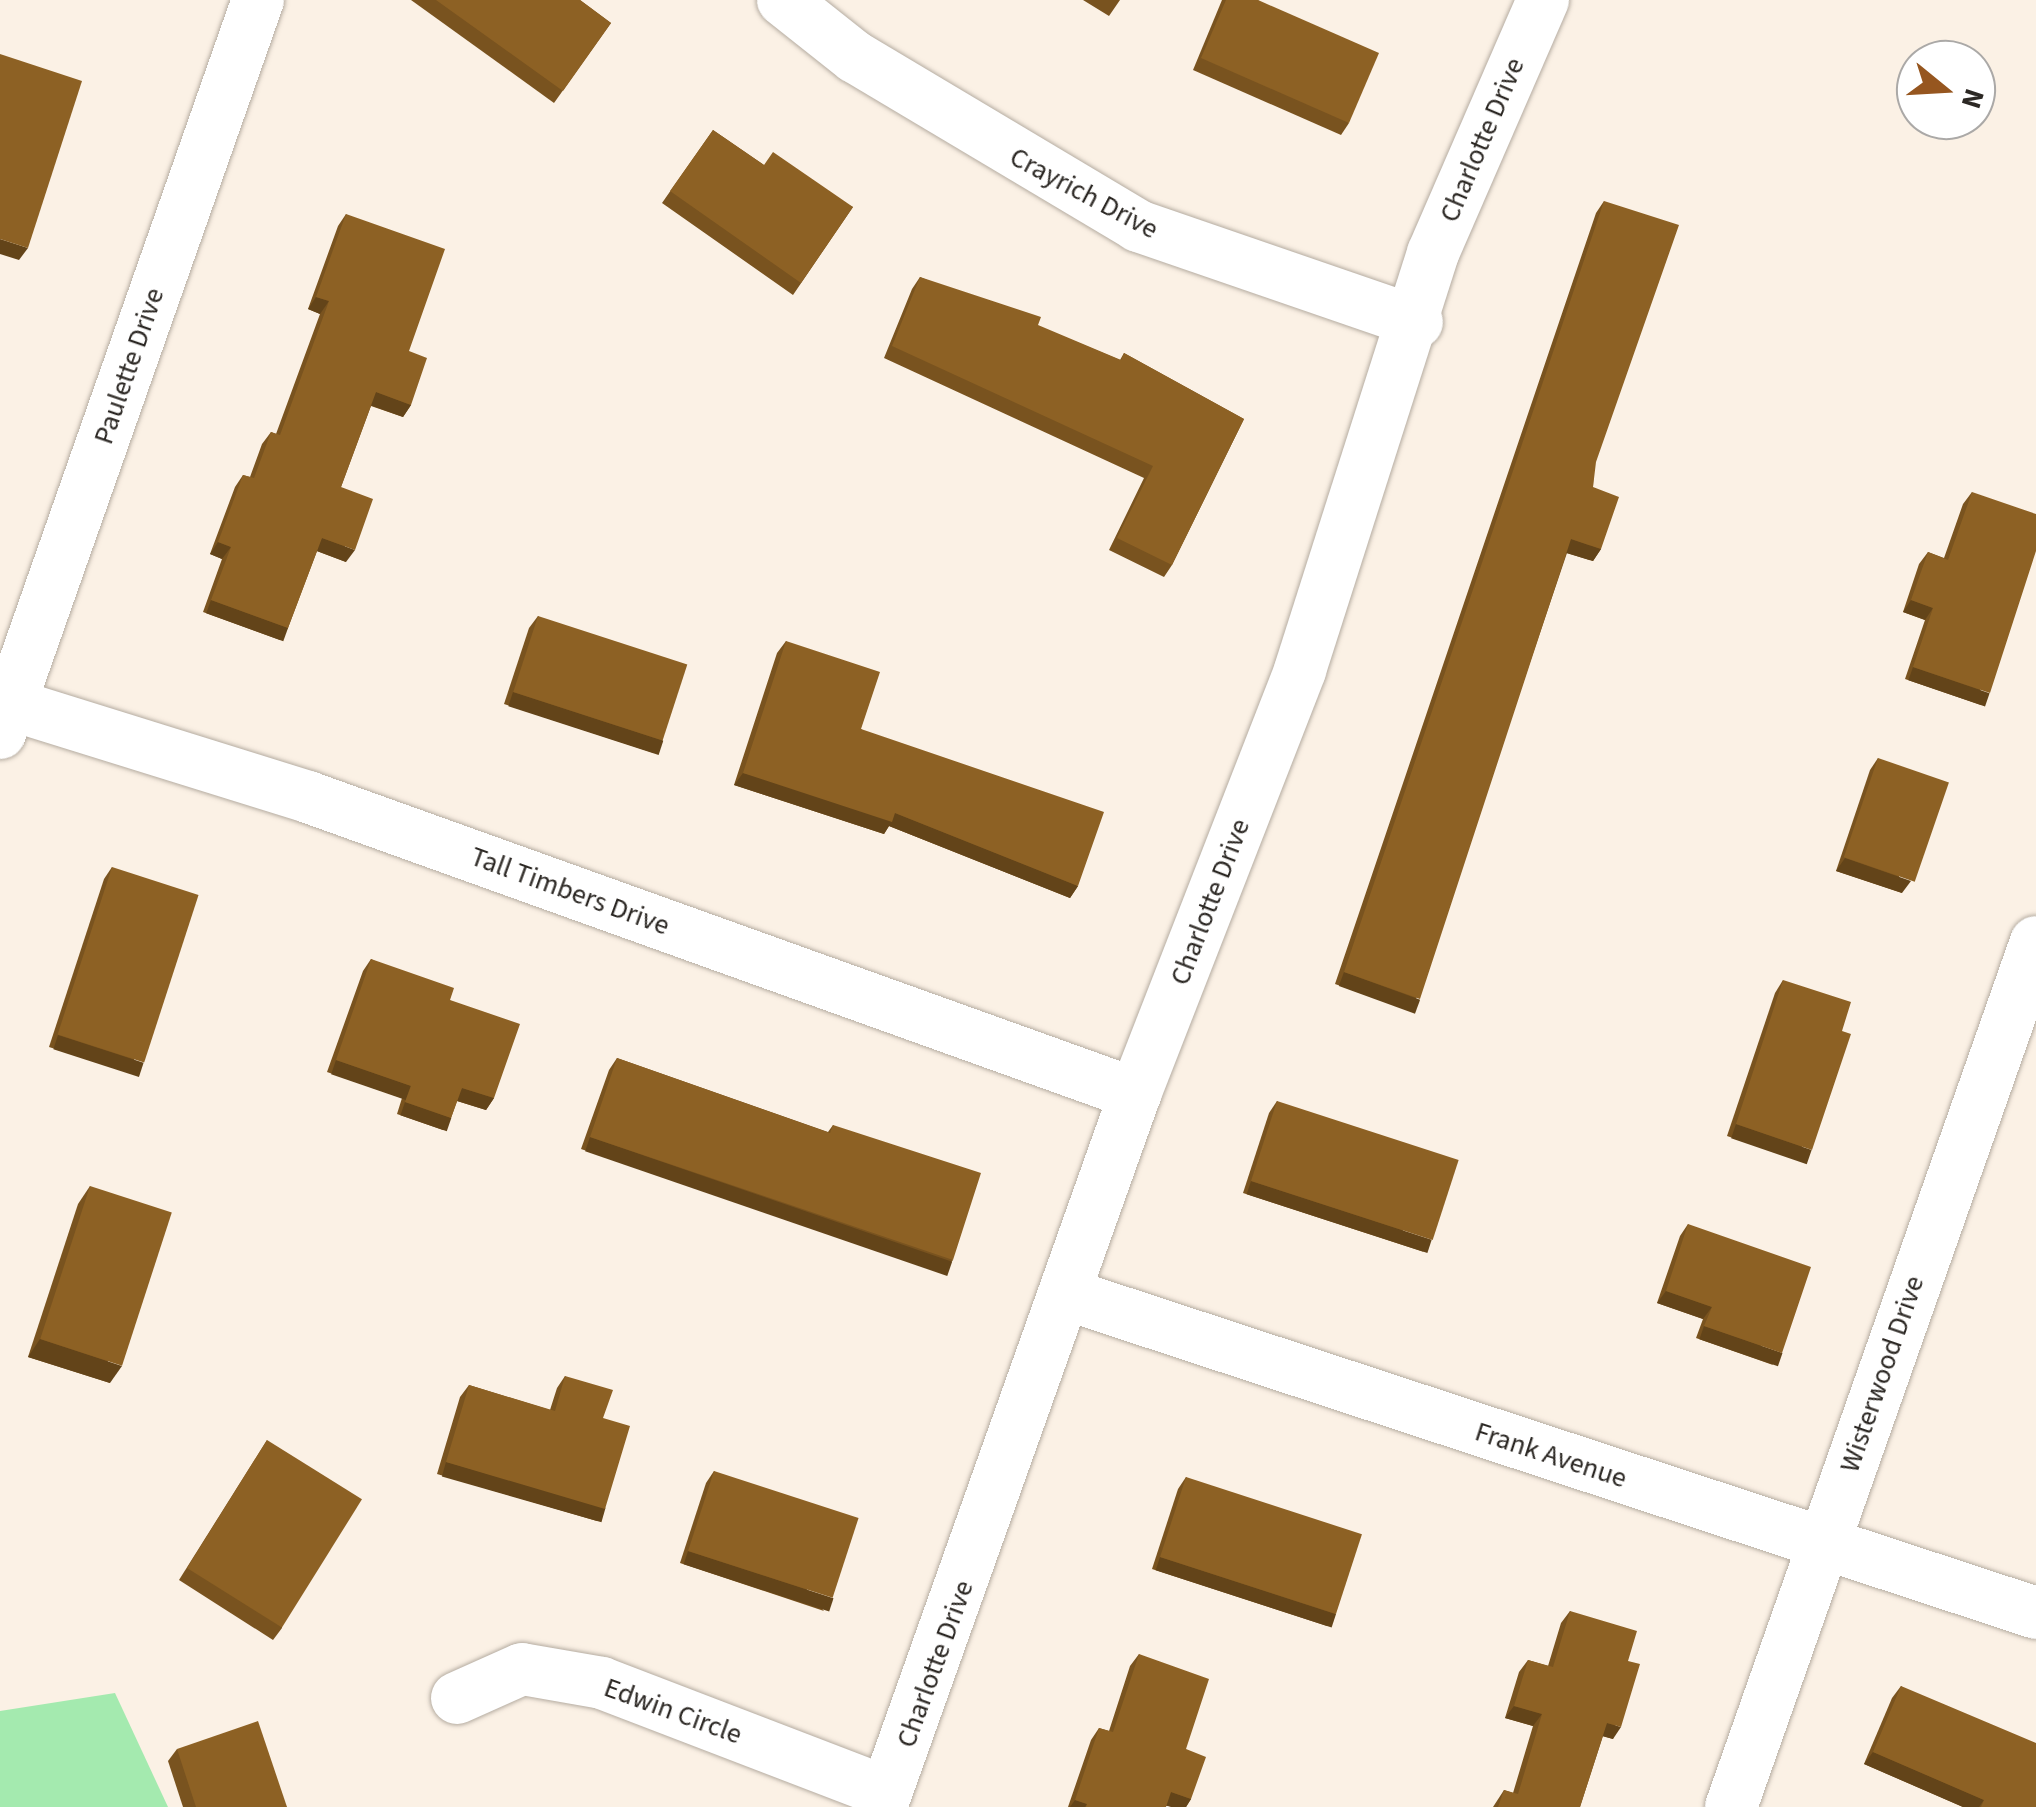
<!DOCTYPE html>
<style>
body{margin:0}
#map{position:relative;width:2036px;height:1807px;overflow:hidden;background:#fbf1e5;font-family:"Source Sans 3",sans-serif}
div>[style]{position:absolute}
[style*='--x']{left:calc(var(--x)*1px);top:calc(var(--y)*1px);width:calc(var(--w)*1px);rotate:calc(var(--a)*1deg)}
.green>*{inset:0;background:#a4eaaf}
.roads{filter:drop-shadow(0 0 2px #b5aca1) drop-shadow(0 0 2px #b5aca1)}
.minor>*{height:52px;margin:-26px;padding:0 26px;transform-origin:26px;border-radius:26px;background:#fff}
.wall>*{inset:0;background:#79531f}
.shaded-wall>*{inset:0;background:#634419;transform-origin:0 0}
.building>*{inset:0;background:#8d6124;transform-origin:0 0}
span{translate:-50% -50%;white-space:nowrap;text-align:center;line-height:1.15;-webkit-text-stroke:10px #fff;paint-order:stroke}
.street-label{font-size:28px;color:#2c2824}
.north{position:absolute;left:1896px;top:40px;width:100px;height:100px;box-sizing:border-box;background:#fff;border:2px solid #aba9a7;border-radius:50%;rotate:108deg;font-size:28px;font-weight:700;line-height:40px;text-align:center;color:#2c2824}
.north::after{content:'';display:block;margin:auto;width:35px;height:45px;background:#96561f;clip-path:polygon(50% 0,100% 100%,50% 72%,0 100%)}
</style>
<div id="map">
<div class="green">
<i style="clip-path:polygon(115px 1693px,168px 1807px,0 1807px,0 1711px)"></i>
</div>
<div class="roads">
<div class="minor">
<i style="--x:783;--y:0;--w:92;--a:38.4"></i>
<i style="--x:855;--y:57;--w:330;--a:30.8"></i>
<i style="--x:1138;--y:226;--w:295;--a:19"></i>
<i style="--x:0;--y:701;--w:323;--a:17.3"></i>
<i style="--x:308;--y:797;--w:879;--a:19.75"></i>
<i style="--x:0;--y:733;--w:777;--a:-70.61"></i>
<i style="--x:1066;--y:1294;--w:1021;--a:18.2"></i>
<i style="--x:457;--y:1698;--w:71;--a:-24"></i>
<i style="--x:522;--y:1669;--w:81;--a:9.9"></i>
<i style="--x:602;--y:1683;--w:304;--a:21"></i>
<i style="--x:881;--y:1807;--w:757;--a:-70.39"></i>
<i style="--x:1135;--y:1094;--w:455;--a:-68.7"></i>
<i style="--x:1300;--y:670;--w:438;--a:-72.3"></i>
<i style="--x:1433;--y:253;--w:276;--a:-66.5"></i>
<i style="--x:1731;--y:1807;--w:917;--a:-70.58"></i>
</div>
</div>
<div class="wall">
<i style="clip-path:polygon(411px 0,580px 0,611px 23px,554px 103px)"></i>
<i style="clip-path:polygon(1083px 0,1120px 0,1109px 16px)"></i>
<i style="clip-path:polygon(1222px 0,1258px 0,1349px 123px,1341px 135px,1193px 70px)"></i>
<i style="clip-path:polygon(713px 130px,764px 165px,853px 207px,793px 295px,662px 203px)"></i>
<i style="clip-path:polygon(1604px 201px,1593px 487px,1601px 549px,1593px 561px,1567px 553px,1412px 1011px,1335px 984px,1596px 213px)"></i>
<i style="clip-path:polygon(346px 214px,409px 351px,411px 405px,403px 417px,371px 406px,341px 487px,346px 562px,317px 551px,288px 628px,280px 640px,203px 612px,222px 559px,210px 554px,235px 487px,243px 475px,250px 477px,262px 444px,271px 432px,276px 434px,320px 314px,308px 309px,338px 226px)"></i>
<i style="clip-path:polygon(920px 277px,1120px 360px,1124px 353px,1244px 419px,1172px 565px,1164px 577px,1109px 550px,1144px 478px,884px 358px,912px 289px)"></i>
<i style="clip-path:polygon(1972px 492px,1981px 705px,1905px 679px,1925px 620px,1903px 612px,1919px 564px,1928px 552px,1944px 558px,1963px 504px)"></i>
<i style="clip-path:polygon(538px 616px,663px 741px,654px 753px,504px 704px,529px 628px)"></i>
<i style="clip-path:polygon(786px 641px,861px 729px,1078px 886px,1070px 898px,889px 826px,884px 834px,734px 785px,777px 653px)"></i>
<i style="clip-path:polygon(1878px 758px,1902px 893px,1836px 871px,1870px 770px)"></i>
<i style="clip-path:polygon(112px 867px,136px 1075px,49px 1047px,104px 879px)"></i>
<i style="clip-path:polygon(371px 959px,450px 1000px,494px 1098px,486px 1110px,457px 1101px,451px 1118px,443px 1130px,397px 1114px,402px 1098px,327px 1072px,363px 971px)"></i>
<i style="clip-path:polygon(1783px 980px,1804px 1162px,1727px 1136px,1775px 993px)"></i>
<i style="clip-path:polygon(617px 1058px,828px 1132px,833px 1125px,953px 1260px,945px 1272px,581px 1149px,609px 1070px)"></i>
<i style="clip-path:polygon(1277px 1101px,1424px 1252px,1243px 1193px,1269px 1113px)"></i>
<i style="clip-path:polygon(90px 1186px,110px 1383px,28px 1357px,78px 1204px)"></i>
<i style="clip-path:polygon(1688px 1224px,1773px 1365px,1696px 1338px,1703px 1319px,1657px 1303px,1680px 1236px)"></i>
<i style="clip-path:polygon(565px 1376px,603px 1418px,597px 1521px,437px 1474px,460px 1397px,469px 1385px,550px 1410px,557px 1388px)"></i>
<i style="clip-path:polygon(267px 1440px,282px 1628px,273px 1640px,179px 1580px)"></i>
<i style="clip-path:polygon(714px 1471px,824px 1611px,680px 1563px,706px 1483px)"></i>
<i style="clip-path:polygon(1186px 1477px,1336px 1614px,1327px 1626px,1152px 1569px,1178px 1489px)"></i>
<i style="clip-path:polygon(1570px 1611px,1628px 1661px,1613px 1739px,1603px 1736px,1580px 1807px,1493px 1807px,1504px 1790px,1513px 1793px,1533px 1726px,1505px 1718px,1519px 1672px,1528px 1660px,1548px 1666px,1561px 1623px)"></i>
<i style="clip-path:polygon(1139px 1654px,1186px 1749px,1191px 1799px,1186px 1807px,1166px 1806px,1166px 1807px,1068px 1807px,1091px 1740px,1099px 1728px,1109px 1731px,1130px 1666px)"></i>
<i style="clip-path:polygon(1901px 1686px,2036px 1807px,1963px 1807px,1864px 1764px,1892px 1698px)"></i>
<i style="clip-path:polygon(177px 1749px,287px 1807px,183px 1807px,168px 1761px)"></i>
</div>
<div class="shaded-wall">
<i style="clip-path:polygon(0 239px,28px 248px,19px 260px,0 254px)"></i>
<i style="clip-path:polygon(316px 297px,329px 301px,320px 314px,308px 309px)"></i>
<i style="clip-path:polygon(376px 392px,411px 405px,403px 417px,367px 404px)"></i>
<i style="clip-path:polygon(322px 538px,355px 550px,346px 562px,314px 550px)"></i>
<i style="clip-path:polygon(1571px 539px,1601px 549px,1593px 561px,1563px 552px)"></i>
<i style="clip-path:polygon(218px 542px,231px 547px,222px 559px,210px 554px)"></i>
<i style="left:211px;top:600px;width:82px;height:14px;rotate:20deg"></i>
<i style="clip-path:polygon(1911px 600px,1933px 608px,1925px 620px,1903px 612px)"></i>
<i style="left:1913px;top:667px;width:81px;height:14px;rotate:19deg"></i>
<i style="left:513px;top:692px;width:158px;height:15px;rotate:18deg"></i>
<i style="clip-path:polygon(743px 773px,895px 813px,1078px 886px,1070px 898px,889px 826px,884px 834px,734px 785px)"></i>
<i style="clip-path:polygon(1845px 858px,1911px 881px,1902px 893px,1836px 871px)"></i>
<i style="left:1344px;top:972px;width:81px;height:15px;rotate:20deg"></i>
<i style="left:58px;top:1035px;width:90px;height:15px;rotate:18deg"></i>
<i style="left:336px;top:1060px;width:79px;height:15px;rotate:19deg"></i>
<i style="clip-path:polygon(462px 1088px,494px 1098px,486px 1110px,454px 1100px)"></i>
<i style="left:405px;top:1102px;width:49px;height:14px;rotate:19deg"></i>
<i style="left:1736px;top:1124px;width:80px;height:15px;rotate:19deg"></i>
<i style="left:590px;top:1137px;width:383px;height:15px;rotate:19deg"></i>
<i style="left:1251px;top:1181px;width:190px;height:14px;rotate:18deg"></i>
<i style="clip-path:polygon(1666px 1291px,1712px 1307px,1703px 1319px,1657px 1303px)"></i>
<i style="left:1704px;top:1326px;width:83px;height:14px;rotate:19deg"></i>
<i style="clip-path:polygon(40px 1339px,122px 1366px,110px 1383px,28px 1357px)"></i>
<i style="left:446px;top:1462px;width:166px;height:15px;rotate:16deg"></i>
<i style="left:688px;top:1551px;width:153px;height:14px;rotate:18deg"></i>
<i style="left:1160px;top:1557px;width:185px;height:14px;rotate:18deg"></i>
<i style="clip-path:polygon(1514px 1706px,1542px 1714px,1533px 1726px,1505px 1718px)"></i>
<i style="clip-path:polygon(1607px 1723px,1621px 1727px,1613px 1739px,1598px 1735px)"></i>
<i style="clip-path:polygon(1873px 1752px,1984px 1800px,1979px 1807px,1963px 1807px,1864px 1764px)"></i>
<i style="clip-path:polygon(1171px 1792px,1191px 1799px,1186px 1807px,1171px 1807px,1162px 1804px)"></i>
<i style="clip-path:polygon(1075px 1800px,1087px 1804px,1085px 1807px,1070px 1807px)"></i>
</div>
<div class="building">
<i style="clip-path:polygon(436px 0,580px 0,611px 23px,563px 91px)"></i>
<i style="clip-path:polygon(1226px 0,1258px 0,1379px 53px,1349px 123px,1201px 58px)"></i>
<i style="clip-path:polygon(0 54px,82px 81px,28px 248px,0 239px)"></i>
<i style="clip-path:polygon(713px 130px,764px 165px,773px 152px,853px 207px,801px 283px,670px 191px)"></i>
<i style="clip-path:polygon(1604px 201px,1679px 225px,1596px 462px,1593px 487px,1619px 497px,1601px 549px,1571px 539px,1420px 999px,1344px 972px)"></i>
<i style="clip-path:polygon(346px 214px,445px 249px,409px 351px,427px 358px,411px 405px,376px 392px,341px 487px,373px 499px,355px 550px,322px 538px,288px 628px,211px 600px,231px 547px,218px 542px,243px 475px,254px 478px,271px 432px,280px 435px,329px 301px,316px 297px)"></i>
<i style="clip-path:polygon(920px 277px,1041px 317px,1038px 325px,1121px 360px,1124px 353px,1244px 419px,1172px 565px,1117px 538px,1153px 466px,892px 346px)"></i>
<i style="clip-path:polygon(1972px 492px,2036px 514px,2036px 551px,1990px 693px,1913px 667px,1933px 608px,1911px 600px,1928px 552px,1948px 560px)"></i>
<i style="left:538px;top:616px;width:157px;height:80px;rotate:18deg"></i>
<i style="clip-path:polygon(786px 641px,880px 672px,861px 729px,1104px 812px,1078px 886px,895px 813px,892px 822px,743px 773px)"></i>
<i style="left:1878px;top:758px;width:75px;height:105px;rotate:19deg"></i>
<i style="left:112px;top:867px;width:91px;height:176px;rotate:18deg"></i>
<i style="clip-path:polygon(371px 959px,454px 988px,450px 1000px,520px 1024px,494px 1098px,462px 1088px,451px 1118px,405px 1102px,411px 1086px,336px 1060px)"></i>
<i style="clip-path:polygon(1783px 980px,1851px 1002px,1842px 1031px,1851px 1034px,1812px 1150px,1736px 1124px)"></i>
<i style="clip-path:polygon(617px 1058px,830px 1133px,833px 1125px,981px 1173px,953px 1260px,590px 1137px)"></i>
<i style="left:1277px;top:1101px;width:191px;height:84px;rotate:18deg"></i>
<i style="left:90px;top:1186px;width:86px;height:161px;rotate:18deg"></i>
<i style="clip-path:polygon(1688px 1224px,1811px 1267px,1782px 1353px,1704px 1326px,1712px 1307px,1666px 1291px)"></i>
<i style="clip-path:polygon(565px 1376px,613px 1390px,603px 1418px,630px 1426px,605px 1509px,446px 1462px,469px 1385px,555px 1411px)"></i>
<i style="left:267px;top:1440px;width:112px;height:151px;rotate:32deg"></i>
<i style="left:714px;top:1471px;width:152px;height:84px;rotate:18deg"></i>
<i style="left:1186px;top:1477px;width:185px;height:84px;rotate:18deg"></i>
<i style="clip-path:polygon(1570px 1611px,1637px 1631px,1628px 1661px,1640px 1664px,1621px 1727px,1607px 1723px,1580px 1807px,1498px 1807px,1504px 1790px,1518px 1794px,1542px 1714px,1514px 1706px,1528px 1660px,1553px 1667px)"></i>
<i style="clip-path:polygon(1139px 1654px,1209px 1679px,1186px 1749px,1206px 1757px,1191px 1799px,1171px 1792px,1166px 1807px,1086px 1807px,1087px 1804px,1075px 1800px,1099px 1728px,1113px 1732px)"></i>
<i style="clip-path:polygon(1901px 1686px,2036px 1743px,2036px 1807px,1981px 1807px,1984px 1800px,1873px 1752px)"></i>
<i style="clip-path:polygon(258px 1721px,287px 1807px,196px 1807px,177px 1749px)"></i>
</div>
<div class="street-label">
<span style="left:1482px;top:140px;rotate:-67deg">Charlotte Drive</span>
<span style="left:1084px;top:193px;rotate:28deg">Crayrich Drive</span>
<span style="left:129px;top:366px;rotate:-71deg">Paulette Drive</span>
<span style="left:570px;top:891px;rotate:20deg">Tall Timbers Drive</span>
<span style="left:1210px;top:902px;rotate:-69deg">Charlotte Drive</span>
<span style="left:1882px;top:1374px;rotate:-71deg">Wisterwood Drive</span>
<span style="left:1551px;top:1455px;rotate:18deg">Frank Avenue</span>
<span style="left:935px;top:1664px;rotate:-70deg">Charlotte Drive</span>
<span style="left:673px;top:1711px;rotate:20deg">Edwin Circle</span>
</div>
<div class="north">N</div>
</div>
